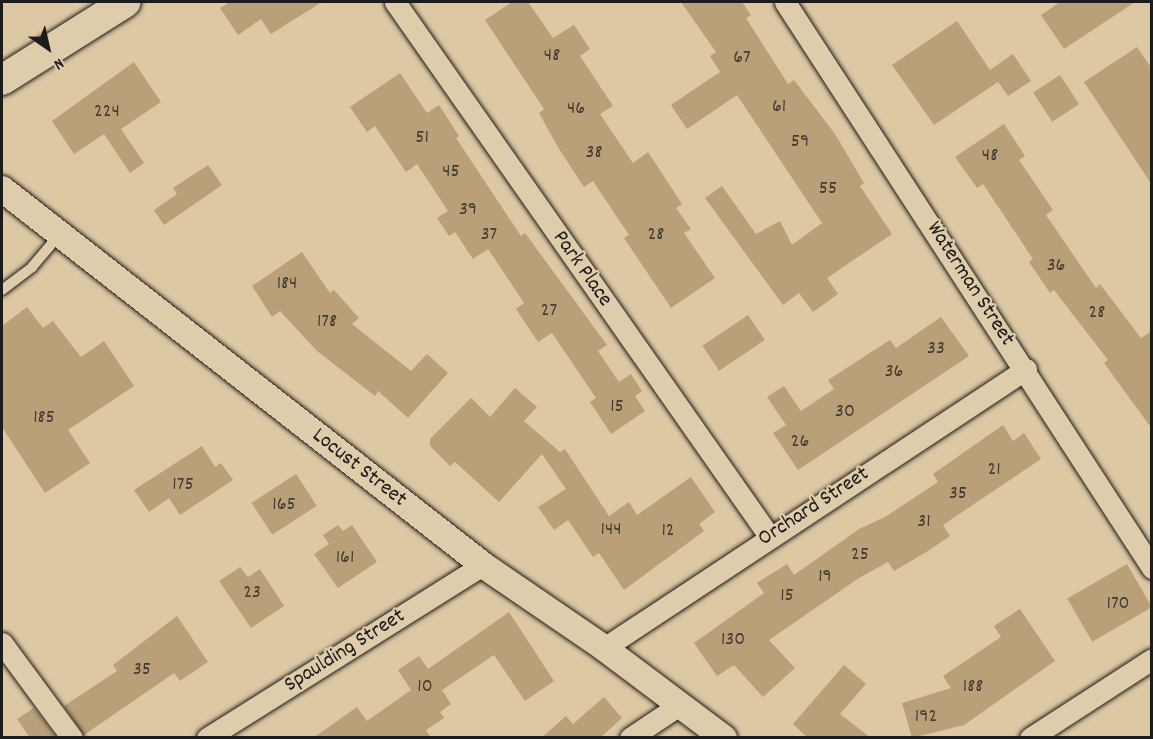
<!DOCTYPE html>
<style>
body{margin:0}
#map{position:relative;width:1153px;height:739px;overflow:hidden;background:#ddc8a3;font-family:Dekko,sans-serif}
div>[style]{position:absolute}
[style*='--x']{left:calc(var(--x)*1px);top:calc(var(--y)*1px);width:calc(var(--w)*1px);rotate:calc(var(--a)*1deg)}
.building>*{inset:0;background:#b9a078;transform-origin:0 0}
.roads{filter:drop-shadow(0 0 2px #1c1c1c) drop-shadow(0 0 2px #1c1c1c)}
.service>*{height:10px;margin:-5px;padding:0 5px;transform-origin:5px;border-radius:5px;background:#dfccaa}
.minor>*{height:21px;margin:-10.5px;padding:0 10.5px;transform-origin:10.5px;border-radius:10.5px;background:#dfccaa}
.tertiary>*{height:26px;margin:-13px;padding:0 13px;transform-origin:13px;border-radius:13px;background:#dfccaa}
.secondary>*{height:30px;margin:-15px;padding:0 15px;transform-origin:15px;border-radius:15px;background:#dfccaa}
span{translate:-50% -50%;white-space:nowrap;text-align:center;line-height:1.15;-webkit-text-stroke:4.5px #dfccaa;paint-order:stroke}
.number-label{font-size:20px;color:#433d33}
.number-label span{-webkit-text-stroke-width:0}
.street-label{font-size:22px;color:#1c1c1c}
.frame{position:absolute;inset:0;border:3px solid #1c1c1c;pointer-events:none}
.north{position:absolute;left:18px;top:18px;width:60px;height:60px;-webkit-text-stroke:4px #dfccaa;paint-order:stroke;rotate:146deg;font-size:16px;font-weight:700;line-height:24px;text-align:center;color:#1c1c1c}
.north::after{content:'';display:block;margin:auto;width:21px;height:27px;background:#1c1c1c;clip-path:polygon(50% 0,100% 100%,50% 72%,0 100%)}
</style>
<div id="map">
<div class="building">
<i style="clip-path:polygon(230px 2px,322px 2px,271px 34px,261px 19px,238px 35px,220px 8px)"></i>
<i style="clip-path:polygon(512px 2px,528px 2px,553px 38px,574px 25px,590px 49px,580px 56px,613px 106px,600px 114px,633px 163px,648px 152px,682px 204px,676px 208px,691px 229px,684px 233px,715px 278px,671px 308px,624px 238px,629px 235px,593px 181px,584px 187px,559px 149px,539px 113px,544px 109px,485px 20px)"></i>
<i style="clip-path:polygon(681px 2px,742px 2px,751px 15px,746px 18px,788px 84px,794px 80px,835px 134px,864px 183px,860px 186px,892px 234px,827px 278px,838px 294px,813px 312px,799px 293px,783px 305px,705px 198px,722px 186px,756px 234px,780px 221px,792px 245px,822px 223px,737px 95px,687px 129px,671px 105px,720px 72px,710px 56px,716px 52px)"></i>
<i style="clip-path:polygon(1060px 2px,1135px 2px,1064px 49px,1041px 15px)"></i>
<i style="clip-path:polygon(957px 21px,990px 70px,1013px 54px,1031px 81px,1008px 96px,998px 82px,934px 125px,892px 65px)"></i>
<i style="clip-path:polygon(1137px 47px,1152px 69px,1152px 185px,1084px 82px)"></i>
<i style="clip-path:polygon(134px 62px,161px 102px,121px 129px,144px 163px,130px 173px,104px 134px,74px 154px,52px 121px)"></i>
<i style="clip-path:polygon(400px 73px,427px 113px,439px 105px,459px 136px,456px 138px,521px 236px,525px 233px,607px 345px,598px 351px,619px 382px,631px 374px,642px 391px,635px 396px,645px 411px,611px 434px,590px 402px,596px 398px,552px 333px,538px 342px,516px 309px,524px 303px,488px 249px,473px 259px,455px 232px,449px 236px,437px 218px,448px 211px,417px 164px,406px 172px,375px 126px,367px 132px,350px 107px)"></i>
<i style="left:1060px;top:75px;width:35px;height:32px;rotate:57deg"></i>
<i style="clip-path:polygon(1004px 124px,1025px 156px,1019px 160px,1053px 210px,1046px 215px,1096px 288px,1100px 284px,1141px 338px,1152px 331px,1152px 429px,1104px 363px,1108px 360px,1054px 290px,1050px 293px,1029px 262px,1033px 259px,983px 184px,977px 188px,955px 157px)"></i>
<i style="clip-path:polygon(208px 165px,222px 185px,164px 225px,154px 210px,177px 194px,173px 188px)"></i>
<i style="clip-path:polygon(302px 252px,330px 293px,334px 290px,359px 318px,352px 324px,411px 371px,427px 354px,448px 373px,408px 418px,378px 391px,375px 396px,317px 351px,280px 311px,272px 317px,252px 286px)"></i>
<i style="clip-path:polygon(27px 307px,43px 328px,53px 321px,81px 357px,104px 341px,134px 386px,68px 430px,90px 463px,45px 493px,2px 427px,2px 326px)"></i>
<i style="left:748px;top:315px;width:30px;height:55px;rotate:56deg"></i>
<i style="clip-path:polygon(941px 317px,969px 356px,798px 470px,773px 433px,786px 425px,767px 397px,784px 386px,801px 411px,834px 389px,828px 380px,890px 340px,896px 348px)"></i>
<i style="clip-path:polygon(515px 388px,537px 407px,524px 421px,560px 452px,565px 449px,609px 516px,629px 502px,637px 515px,691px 477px,715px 512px,699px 524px,704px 531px,624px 590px,599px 553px,593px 557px,568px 520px,554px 530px,538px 507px,566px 489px,542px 454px,499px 502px,455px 462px,450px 466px,430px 446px,430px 439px,471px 398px,490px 417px)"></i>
<i style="clip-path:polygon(1003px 425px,1013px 441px,1024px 433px,1041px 459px,943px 525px,950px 536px,928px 551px,894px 571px,888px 562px,859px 578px,769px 640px,795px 668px,763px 697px,734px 665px,717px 676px,694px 643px,764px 593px,757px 583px,787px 564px,794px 575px,859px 529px,885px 517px,938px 482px,933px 474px)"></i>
<i style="clip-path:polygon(202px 446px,215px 467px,221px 463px,233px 480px,180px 515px,169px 498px,149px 512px,134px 490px)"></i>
<i style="left:296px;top:474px;width:38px;height:53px;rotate:57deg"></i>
<i style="clip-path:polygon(338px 525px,343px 531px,352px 525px,377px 562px,338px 588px,314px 554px,329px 544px,323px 535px)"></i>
<i style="left:1127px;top:564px;width:50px;height:69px;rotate:60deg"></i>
<i style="clip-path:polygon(240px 567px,248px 577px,260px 569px,284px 606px,251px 628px,219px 581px)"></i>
<i style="clip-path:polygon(1020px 609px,1055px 661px,964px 725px,912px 738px,902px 703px,951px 688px,943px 676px,1001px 637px,994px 626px)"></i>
<i style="clip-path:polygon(509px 612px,554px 681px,525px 701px,494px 655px,442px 690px,451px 704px,440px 712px,444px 718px,426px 730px,431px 738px,313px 738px,357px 707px,367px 721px,411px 690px,398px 670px,419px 656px,428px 669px)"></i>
<i style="clip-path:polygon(177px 616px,208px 662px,180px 681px,174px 673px,84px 735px,64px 706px,117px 671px,113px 665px)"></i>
<i style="clip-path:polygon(844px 665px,866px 684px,840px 714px,871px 738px,808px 738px,793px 724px)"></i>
<i style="clip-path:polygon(604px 697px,622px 718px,600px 738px,541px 738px,566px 716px,573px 724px)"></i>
<i style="clip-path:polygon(34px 708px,56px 738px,30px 738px,17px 719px)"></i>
</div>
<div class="roads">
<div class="service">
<i style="--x:2;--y:290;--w:38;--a:-37"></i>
<i style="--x:32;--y:267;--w:42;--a:-49.8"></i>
</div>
<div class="minor">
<i style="--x:395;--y:2;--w:652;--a:54.99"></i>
<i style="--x:785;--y:2;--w:675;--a:57.04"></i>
<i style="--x:2;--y:643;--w:118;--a:53.6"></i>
<i style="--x:604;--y:648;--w:506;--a:-33.47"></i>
<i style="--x:207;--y:738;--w:326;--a:-32.1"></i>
<i style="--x:630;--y:738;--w:61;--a:-33.7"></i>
<i style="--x:1030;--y:738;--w:145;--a:-32.9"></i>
</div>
<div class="tertiary">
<i style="--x:2;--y:189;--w:611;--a:38.01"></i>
<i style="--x:483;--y:565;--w:147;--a:34.4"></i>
<i style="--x:604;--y:648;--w:150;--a:36.9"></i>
</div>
<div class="secondary">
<i style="--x:2;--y:80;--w:146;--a:-32.2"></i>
</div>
</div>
<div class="number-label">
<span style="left:552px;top:56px">48</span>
<span style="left:742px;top:58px">67</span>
<span style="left:779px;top:107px">61</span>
<span style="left:576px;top:109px">46</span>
<span style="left:107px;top:112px">224</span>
<span style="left:422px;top:138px">51</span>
<span style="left:800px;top:142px">59</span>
<span style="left:594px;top:153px">38</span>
<span style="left:990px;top:156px">48</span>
<span style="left:451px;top:172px">45</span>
<span style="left:828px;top:189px">55</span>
<span style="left:468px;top:210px">39</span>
<span style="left:489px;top:235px">37</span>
<span style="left:656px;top:235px">28</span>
<span style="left:1056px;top:266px">36</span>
<span style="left:287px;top:284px">184</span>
<span style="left:549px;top:311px">27</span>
<span style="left:1097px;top:313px">28</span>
<span style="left:327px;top:322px">178</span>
<span style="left:936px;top:349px">33</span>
<span style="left:894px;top:372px">36</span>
<span style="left:617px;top:407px">15</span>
<span style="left:845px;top:412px">30</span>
<span style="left:44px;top:418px">185</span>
<span style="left:800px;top:442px">26</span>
<span style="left:994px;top:470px">21</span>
<span style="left:183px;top:485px">175</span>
<span style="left:958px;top:494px">35</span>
<span style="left:284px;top:505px">165</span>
<span style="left:924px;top:522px">31</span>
<span style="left:611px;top:530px">144</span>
<span style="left:668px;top:531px">12</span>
<span style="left:860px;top:555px">25</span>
<span style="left:345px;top:558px">161</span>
<span style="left:825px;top:577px">19</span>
<span style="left:252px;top:593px">23</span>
<span style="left:787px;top:596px">15</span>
<span style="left:1118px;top:604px">170</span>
<span style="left:733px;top:640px">130</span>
<span style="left:142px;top:670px">35</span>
<span style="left:425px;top:687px">10</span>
<span style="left:973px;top:687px">188</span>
<span style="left:926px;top:717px">192</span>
</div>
<div class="street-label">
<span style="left:582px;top:269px;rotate:55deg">Park Place</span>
<span style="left:970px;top:284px;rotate:57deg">Waterman Street</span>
<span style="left:359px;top:468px;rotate:38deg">Locust Street</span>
<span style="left:814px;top:507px;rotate:-33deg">Orchard Street</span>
<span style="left:345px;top:651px;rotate:-32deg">Spaulding Street</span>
</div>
<div class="frame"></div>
<div class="north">N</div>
</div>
